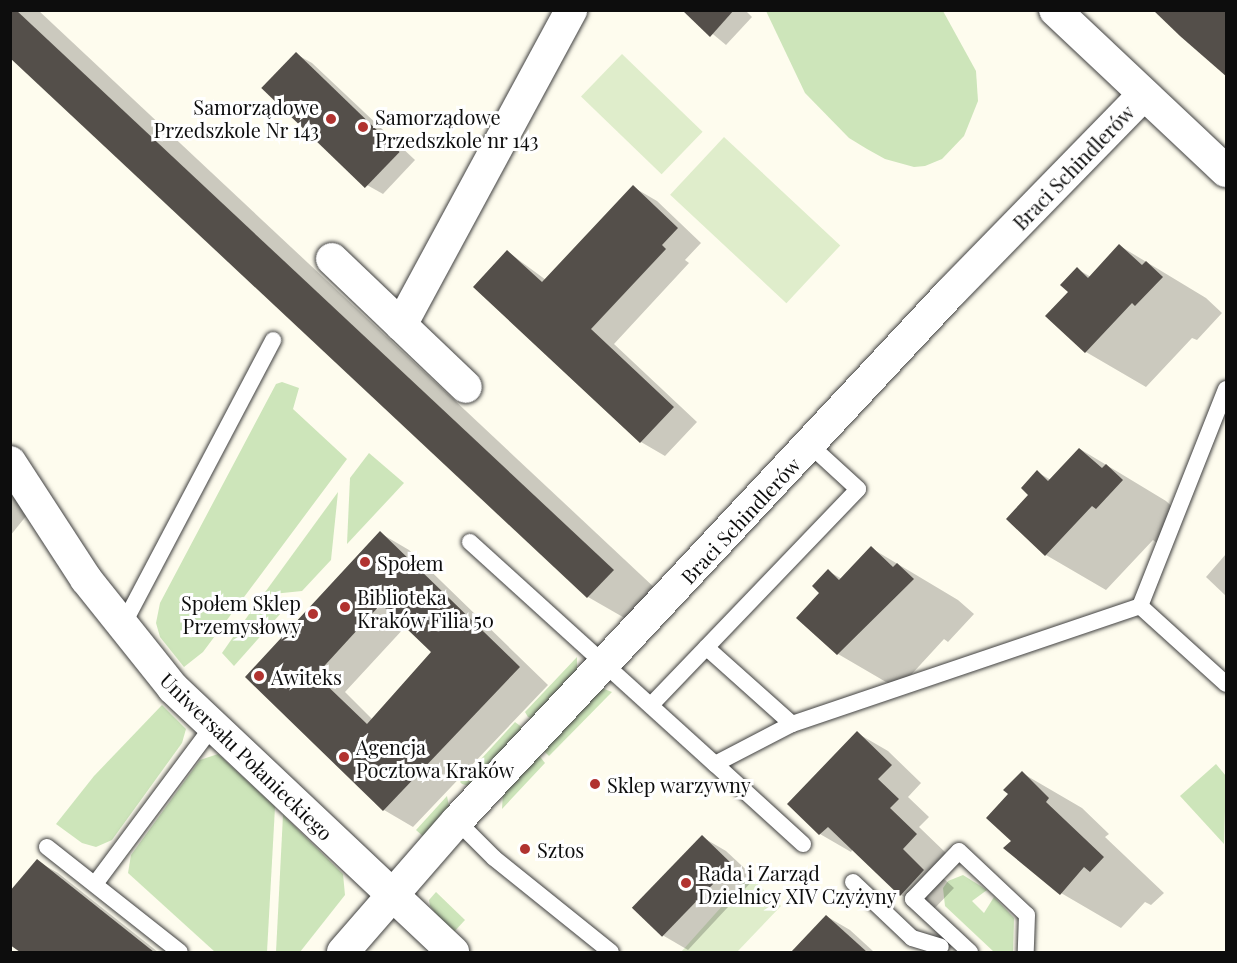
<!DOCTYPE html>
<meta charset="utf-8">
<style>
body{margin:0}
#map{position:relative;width:1237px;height:963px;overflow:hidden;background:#fefcee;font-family:"Playfair Display",serif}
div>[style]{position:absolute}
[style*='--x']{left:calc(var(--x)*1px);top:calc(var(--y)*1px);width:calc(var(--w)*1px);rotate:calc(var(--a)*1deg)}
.green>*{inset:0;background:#cde5ba}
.pitch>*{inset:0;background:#dfedcb;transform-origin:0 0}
.shadow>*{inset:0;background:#0003}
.building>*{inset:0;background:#544f4a;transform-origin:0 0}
.roads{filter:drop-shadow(0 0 2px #404040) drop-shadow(0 0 2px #404040)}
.service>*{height:16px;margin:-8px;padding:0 8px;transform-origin:8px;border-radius:8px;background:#fff}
.minor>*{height:32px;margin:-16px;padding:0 16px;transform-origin:16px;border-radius:16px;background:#fff}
.dots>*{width:16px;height:16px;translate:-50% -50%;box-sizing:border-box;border:3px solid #fff;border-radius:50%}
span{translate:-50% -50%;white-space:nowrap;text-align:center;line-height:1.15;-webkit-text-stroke:6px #fff;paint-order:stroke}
.poi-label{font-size:20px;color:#0d0d0d}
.right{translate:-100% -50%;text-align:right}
.left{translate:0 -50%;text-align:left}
.street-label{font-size:20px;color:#0d0d0d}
.frame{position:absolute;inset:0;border:12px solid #0d0d0d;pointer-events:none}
</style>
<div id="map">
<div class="green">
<i style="clip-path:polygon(766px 11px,943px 11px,976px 71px,978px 101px,964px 136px,942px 159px,925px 166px,914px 167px,885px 159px,867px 149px,849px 138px,805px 93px)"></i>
<i style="clip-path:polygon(282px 382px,299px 388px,293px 409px,347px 459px,203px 652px,184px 667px,160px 637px,156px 623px,160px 603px,276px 384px)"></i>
<i style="clip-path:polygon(369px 453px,404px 483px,347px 544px,350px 478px)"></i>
<i style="clip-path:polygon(338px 492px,331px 560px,302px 591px,263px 595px)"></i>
<i style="clip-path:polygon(289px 604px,234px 666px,222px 653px,254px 607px)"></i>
<i style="clip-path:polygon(577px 657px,577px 671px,533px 719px,528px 717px,525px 712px)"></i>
<i style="clip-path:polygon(599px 687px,612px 692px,549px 756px,542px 749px)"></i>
<i style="clip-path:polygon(162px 705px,186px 729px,182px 743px,112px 840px,96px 847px,82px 843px,56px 824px,94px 776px)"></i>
<i style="clip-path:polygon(515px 722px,523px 728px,469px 786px,462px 784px,460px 782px)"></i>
<i style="clip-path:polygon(537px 753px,545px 763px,502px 809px,503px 793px)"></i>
<i style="clip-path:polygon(218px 754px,275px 807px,267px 952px,215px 952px,128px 873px,131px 855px,200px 760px)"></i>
<i style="clip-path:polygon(1216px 764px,1226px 776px,1224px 844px,1180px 796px)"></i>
<i style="clip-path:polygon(447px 796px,450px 811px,425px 838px,416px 830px)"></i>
<i style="clip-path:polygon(283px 815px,343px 874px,345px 895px,300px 952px,276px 952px)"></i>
<i style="clip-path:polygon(963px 875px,987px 890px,972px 901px,984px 913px,994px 897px,1014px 918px,1013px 952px,994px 952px,945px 906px,943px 888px,948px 881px)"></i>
<i style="clip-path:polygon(436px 892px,465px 920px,452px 934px,430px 906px,429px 900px)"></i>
</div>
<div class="pitch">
<i style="left:622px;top:54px;width:112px;height:59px;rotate:44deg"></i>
<i style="left:724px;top:137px;width:159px;height:79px;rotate:43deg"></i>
<i style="clip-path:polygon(749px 876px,781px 906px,737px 952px,681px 952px)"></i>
</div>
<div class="shadow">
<i style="clip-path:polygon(10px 10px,38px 10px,673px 605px,649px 632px,588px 597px,10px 56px)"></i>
<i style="clip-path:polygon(684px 10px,745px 10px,752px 17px,726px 45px)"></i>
<i style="clip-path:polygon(296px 54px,312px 63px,415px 160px,383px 194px,367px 185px,264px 88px)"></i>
<i style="clip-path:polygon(633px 187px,657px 201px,701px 243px,685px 260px,689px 263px,614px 344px,697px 422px,665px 456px,641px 442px,475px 287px,508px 252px,546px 280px)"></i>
<i style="clip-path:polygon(1120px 246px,1206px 298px,1222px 313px,1197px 340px,1192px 338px,1146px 387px,1086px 352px,1047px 316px,1070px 292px,1077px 269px,1091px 277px)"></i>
<i style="clip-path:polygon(1080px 449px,1166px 501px,1182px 516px,1157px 543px,1153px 540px,1106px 590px,1046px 555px,1008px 519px,1030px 495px,1037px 472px,1051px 480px)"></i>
<i style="clip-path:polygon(10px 494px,31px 510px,10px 536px)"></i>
<i style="clip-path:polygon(evenodd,380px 533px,409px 550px,548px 685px,413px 827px,384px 810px,247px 677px,380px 533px,406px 626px,433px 652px,372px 719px,345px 692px,406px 626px)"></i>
<i style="clip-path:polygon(871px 548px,958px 600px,974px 614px,948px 642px,944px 639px,898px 689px,838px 654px,822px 593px,828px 571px,842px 579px)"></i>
<i style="clip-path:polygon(1226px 554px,1226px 596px,1206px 577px)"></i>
<i style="clip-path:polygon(857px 733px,888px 751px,921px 783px,908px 797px,929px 817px,919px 827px,946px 853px,932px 868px,954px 888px,931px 912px,901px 895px,853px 849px,851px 852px,820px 834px,789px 804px)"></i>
<i style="clip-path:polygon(1022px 773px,1082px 808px,1109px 834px,1105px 837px,1164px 893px,1151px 905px,1145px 902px,1121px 928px,1061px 893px,1013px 841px,1010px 794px)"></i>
<i style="clip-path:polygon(702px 837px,726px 851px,755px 878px,688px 950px,664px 936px,635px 909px)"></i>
<i style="clip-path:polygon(37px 861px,58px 873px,158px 952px,22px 952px,10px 943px)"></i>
<i style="clip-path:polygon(826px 916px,850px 930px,874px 952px,793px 952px)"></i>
</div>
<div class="building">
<i style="clip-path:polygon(10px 10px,16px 10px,614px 570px,587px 598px,10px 58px)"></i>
<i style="clip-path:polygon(682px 10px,734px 10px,710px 37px)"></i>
<i style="clip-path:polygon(1153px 10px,1227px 10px,1227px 77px,1180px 36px)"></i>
<i style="left:296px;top:52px;width:144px;height:50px;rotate:44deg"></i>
<i style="clip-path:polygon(633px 185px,678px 228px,662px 245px,666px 249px,591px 329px,674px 407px,640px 443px,473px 287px,507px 250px,542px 282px)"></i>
<i style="clip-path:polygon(1119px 244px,1142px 265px,1146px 261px,1163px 277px,1135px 306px,1132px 303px,1085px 353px,1045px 316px,1068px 292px,1060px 285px,1077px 267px,1088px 278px)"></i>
<i style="clip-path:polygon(1079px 448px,1102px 468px,1106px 464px,1123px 480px,1096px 509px,1092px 506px,1045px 556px,1006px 519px,1028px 495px,1021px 488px,1037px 470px,1048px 481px)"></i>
<i style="clip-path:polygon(evenodd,380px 531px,520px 667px,383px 811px,245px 677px,380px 531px,381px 604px,431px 652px,367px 724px,316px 675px,381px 604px)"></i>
<i style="clip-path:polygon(871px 546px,893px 567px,897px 563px,914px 579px,837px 655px,796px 618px,819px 593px,812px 586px,828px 569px,839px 580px)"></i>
<i style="clip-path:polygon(857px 731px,892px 765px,878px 779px,899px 799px,890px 808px,917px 834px,903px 849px,924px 870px,900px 896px,828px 827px,819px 835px,787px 804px)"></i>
<i style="clip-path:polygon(1022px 771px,1049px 798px,1046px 802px,1104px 857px,1090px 872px,1084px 867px,1060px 895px,1003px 848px,1011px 841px,986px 818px,1008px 794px,1003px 790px)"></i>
<i style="left:702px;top:835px;width:42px;height:101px;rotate:44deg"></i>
<i style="clip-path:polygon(37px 859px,154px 952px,20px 952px,10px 945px,10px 891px)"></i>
<i style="clip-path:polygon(826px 915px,867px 952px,791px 952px)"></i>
</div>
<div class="roads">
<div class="service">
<i style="--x:1226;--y:389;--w:233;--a:111.6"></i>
<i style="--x:1140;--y:606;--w:116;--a:42.2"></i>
<i style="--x:470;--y:542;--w:331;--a:42.2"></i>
<i style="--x:715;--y:764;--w:87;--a:-27.5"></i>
<i style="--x:792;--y:724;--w:115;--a:-138.2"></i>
<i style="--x:123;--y:625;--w:322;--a:-62.2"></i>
<i style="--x:651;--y:705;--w:299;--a:-46.2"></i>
<i style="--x:858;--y:489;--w:65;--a:-137.5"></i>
<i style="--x:792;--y:724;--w:367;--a:-18.7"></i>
<i style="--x:715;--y:764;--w:119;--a:42.3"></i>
<i style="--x:457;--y:821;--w:52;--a:45"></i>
<i style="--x:494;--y:858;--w:150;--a:38.8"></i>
<i style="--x:47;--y:847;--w:169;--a:38.3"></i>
<i style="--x:853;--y:882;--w:81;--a:43.5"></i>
<i style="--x:912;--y:938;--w:30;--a:17"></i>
<i style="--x:95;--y:884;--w:196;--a:-53.3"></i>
<i style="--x:970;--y:952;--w:78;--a:-137.1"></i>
<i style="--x:913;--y:899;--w:66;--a:-46.2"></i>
<i style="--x:959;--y:851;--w:93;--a:43.3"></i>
<i style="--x:1027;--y:915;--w:37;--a:92"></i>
</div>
<div class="minor">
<i style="--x:1055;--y:10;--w:235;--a:43.3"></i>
<i style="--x:332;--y:259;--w:185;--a:43.7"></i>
<i style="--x:401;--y:325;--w:358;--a:-61.6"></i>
<i style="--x:10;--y:462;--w:140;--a:57"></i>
<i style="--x:86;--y:579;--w:139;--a:51.4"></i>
<i style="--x:173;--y:688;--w:385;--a:43.3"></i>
<i style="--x:343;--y:952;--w:174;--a:-49"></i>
<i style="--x:457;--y:821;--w:724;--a:-46.96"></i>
<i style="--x:951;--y:292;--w:275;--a:-45.7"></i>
</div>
</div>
<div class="dots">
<i style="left:331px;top:119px;background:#b13330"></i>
<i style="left:363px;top:127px;background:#b13330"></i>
<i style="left:365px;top:562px;background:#b13330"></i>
<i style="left:345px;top:607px;background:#b13330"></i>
<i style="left:313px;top:614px;background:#b13330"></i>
<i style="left:259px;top:676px;background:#b13330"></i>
<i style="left:344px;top:757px;background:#b13330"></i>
<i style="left:595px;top:784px;background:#b13330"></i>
<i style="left:525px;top:849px;background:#b13330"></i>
<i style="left:686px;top:883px;background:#b13330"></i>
</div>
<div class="poi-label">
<span class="right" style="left:319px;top:118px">Samorządowe<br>Przedszkole Nr 143</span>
<span class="left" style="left:375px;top:128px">Samorządowe<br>Przedszkole nr 143</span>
<span class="left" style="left:377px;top:562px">Społem</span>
<span class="left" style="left:357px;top:608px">Biblioteka<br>Kraków Filia 50</span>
<span class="right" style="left:301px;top:614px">Społem Sklep<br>Przemysłowy</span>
<span class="left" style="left:271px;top:676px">Awiteks</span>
<span class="left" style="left:356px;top:758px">Agencja<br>Pocztowa Kraków</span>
<span class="left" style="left:607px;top:784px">Sklep warzywny</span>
<span class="left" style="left:537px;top:849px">Sztos</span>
<span class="left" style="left:698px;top:884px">Rada i Zarząd<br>Dzielnicy XIV Czyżyny</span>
</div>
<div class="street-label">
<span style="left:1073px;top:167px;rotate:-46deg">Braci Schindlerów</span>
<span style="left:740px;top:520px;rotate:-47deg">Braci Schindlerów</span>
<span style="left:247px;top:756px;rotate:44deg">Uniwersału Połanieckiego</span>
</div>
<div class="frame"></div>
</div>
